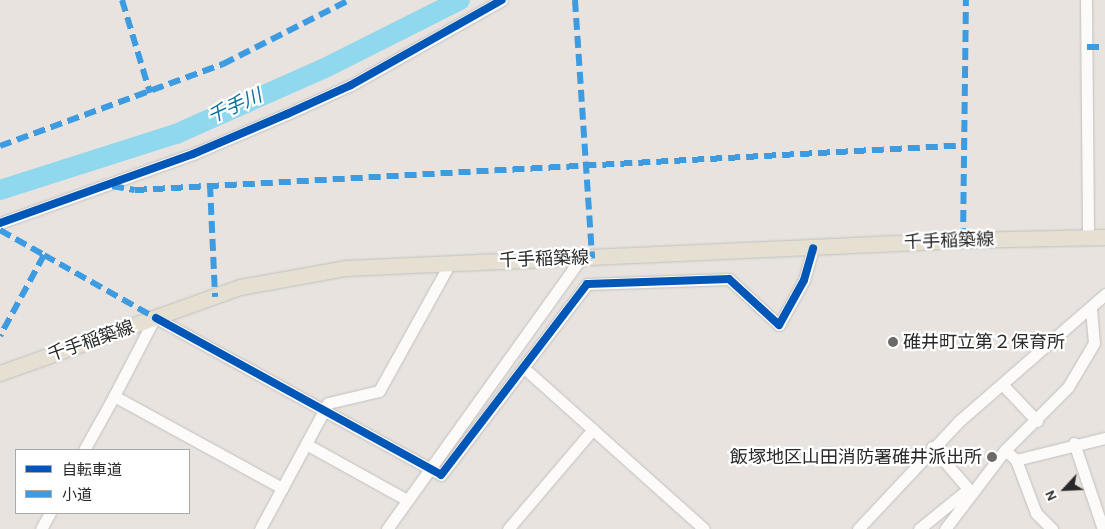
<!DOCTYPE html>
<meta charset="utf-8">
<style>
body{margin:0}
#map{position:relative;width:1105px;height:529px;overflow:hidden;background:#e8e3de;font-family:Karla,"Noto Sans JP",sans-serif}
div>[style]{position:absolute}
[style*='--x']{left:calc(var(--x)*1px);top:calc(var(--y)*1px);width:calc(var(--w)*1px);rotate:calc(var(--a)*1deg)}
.river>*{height:20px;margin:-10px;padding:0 10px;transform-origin:10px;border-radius:10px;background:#8fd8ed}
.roads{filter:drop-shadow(0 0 1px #c1c0c0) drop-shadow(0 0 1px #c1c0c0)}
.minor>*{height:11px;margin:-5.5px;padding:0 5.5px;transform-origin:5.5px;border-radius:5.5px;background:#fcfbfa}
.major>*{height:15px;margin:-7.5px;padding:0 7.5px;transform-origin:7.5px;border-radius:7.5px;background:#e6e0d2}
.quiet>*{height:6px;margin-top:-3px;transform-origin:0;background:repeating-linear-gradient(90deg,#3d9ce1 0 12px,transparent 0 18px)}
.cycleway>*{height:8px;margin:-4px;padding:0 4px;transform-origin:4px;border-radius:4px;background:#0057b8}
.dots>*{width:14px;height:14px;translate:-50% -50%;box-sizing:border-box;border:2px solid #fff;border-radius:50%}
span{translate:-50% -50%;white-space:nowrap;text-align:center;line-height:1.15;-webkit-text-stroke:4.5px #fff;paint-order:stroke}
.street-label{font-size:18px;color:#292929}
.poi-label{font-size:18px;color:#292929}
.left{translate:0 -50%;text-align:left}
.right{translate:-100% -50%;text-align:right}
.water-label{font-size:19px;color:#08709e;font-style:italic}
.legend{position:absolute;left:15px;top:449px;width:175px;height:65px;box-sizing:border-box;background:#fff;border:1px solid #a9a9a9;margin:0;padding:6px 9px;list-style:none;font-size:15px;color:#292929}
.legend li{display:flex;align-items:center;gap:10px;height:25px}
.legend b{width:25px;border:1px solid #a9a9a9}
.north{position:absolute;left:1040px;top:464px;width:50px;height:50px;-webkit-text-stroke:4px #fff;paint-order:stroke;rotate:245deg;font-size:14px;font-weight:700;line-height:20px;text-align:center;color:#292929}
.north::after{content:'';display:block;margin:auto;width:18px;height:22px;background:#292929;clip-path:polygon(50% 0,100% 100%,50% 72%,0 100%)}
</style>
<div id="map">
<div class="river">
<i style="--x:0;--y:190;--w:185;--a:-17.7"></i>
<i style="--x:176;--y:134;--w:163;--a:-23.9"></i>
<i style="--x:325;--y:68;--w:151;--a:-26.7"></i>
</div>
<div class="roads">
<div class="minor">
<i style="--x:1086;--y:0;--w:238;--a:89.5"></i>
<i style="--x:0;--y:223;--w:205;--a:-19.7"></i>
<i style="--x:193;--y:154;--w:102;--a:-23.1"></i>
<i style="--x:287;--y:114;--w:70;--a:-24.4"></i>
<i style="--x:351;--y:85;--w:173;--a:-29.4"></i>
<i style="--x:156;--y:318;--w:325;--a:28.8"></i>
<i style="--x:441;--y:475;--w:240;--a:-52.6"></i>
<i style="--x:587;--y:284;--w:142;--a:-2"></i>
<i style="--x:729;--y:279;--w:68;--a:42.6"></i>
<i style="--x:779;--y:325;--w:51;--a:-60.9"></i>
<i style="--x:804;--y:280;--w:33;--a:-74"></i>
<i style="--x:154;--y:319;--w:87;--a:117.5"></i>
<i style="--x:114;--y:396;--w:192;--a:28.7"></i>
<i style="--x:524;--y:368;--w:241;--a:41.8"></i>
<i style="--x:1002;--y:384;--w:51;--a:46.6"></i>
<i style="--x:1074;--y:443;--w:91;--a:71.4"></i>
<i style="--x:306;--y:444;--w:115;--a:29"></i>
<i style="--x:932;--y:447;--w:61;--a:49"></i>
<i style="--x:84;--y:450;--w:62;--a:-60.9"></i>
<i style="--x:1005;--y:450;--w:15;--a:42"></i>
<i style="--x:1016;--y:460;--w:57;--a:69.3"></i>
<i style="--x:1036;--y:513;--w:23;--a:45"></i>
<i style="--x:1016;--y:460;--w:92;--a:-13.9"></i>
<i style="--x:41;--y:529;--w:18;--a:-61"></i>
<i style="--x:260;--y:529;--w:143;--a:-61.6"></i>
<i style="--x:328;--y:403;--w:52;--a:-13.2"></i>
<i style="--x:379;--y:391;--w:146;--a:-61"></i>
<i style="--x:387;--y:529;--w:333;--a:-54.4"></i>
<i style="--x:508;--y:529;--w:131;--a:-49.6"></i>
<i style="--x:858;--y:529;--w:146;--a:-46.9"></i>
<i style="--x:958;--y:422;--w:195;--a:-41"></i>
<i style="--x:919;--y:529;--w:63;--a:-39.2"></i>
<i style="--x:945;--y:529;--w:99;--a:-52.8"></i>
<i style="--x:1005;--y:450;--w:89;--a:-45"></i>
<i style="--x:1068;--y:387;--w:51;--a:-59.4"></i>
<i style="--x:1094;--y:343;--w:35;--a:-95"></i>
</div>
<div class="major">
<i style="--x:0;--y:373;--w:255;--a:-19.7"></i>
<i style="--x:240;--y:287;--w:108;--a:-10.2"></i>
<i style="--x:346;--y:268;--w:618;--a:-2.6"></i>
<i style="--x:963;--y:240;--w:142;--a:-1.2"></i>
</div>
</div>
<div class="quiet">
<i style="--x:122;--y:0;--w:97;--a:73.2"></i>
<i style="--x:575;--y:0;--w:259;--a:86.2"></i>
<i style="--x:1087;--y:47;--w:18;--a:0"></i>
<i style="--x:0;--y:146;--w:238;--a:-20.2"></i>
<i style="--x:223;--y:64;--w:141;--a:-26.9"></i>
<i style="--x:210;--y:185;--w:112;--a:87.4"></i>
<i style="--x:112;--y:186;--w:23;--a:10"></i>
<i style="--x:135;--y:190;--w:831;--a:-3.1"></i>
<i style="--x:0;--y:230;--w:51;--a:29.6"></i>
<i style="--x:44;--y:255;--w:92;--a:118.5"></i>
<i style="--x:963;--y:240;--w:240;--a:-89.3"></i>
<i style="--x:44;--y:255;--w:129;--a:29.4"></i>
</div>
<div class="cycleway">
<i style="--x:0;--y:223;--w:205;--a:-19.7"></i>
<i style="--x:193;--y:154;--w:102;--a:-23.1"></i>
<i style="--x:287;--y:114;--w:70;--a:-24.4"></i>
<i style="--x:351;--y:85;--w:173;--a:-29.4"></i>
<i style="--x:156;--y:318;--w:325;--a:28.8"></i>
<i style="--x:441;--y:475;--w:240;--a:-52.6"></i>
<i style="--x:587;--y:284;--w:142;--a:-2"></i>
<i style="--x:729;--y:279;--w:68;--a:42.6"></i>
<i style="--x:779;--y:325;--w:51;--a:-60.9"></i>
<i style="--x:804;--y:280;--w:33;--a:-74"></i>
</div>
<div class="dots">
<i style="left:893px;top:342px;background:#6c6a68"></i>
<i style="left:992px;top:457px;background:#6c6a68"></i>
</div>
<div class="street-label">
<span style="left:949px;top:241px;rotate:-2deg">千手稲築線</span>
<span style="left:544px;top:259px;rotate:-2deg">千手稲築線</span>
<span style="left:91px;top:341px;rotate:-19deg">千手稲築線</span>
</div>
<div class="poi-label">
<span class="left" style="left:903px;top:342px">碓井町立第２保育所</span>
<span class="right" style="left:982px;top:457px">飯塚地区山田消防署碓井派出所</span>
</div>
<div class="water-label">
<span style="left:235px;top:107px;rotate:-24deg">千手川</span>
</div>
<ul class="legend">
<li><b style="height:6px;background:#0057b8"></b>自転車道</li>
<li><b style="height:6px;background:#3d9ce1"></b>小道</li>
</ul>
<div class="north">N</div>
</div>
